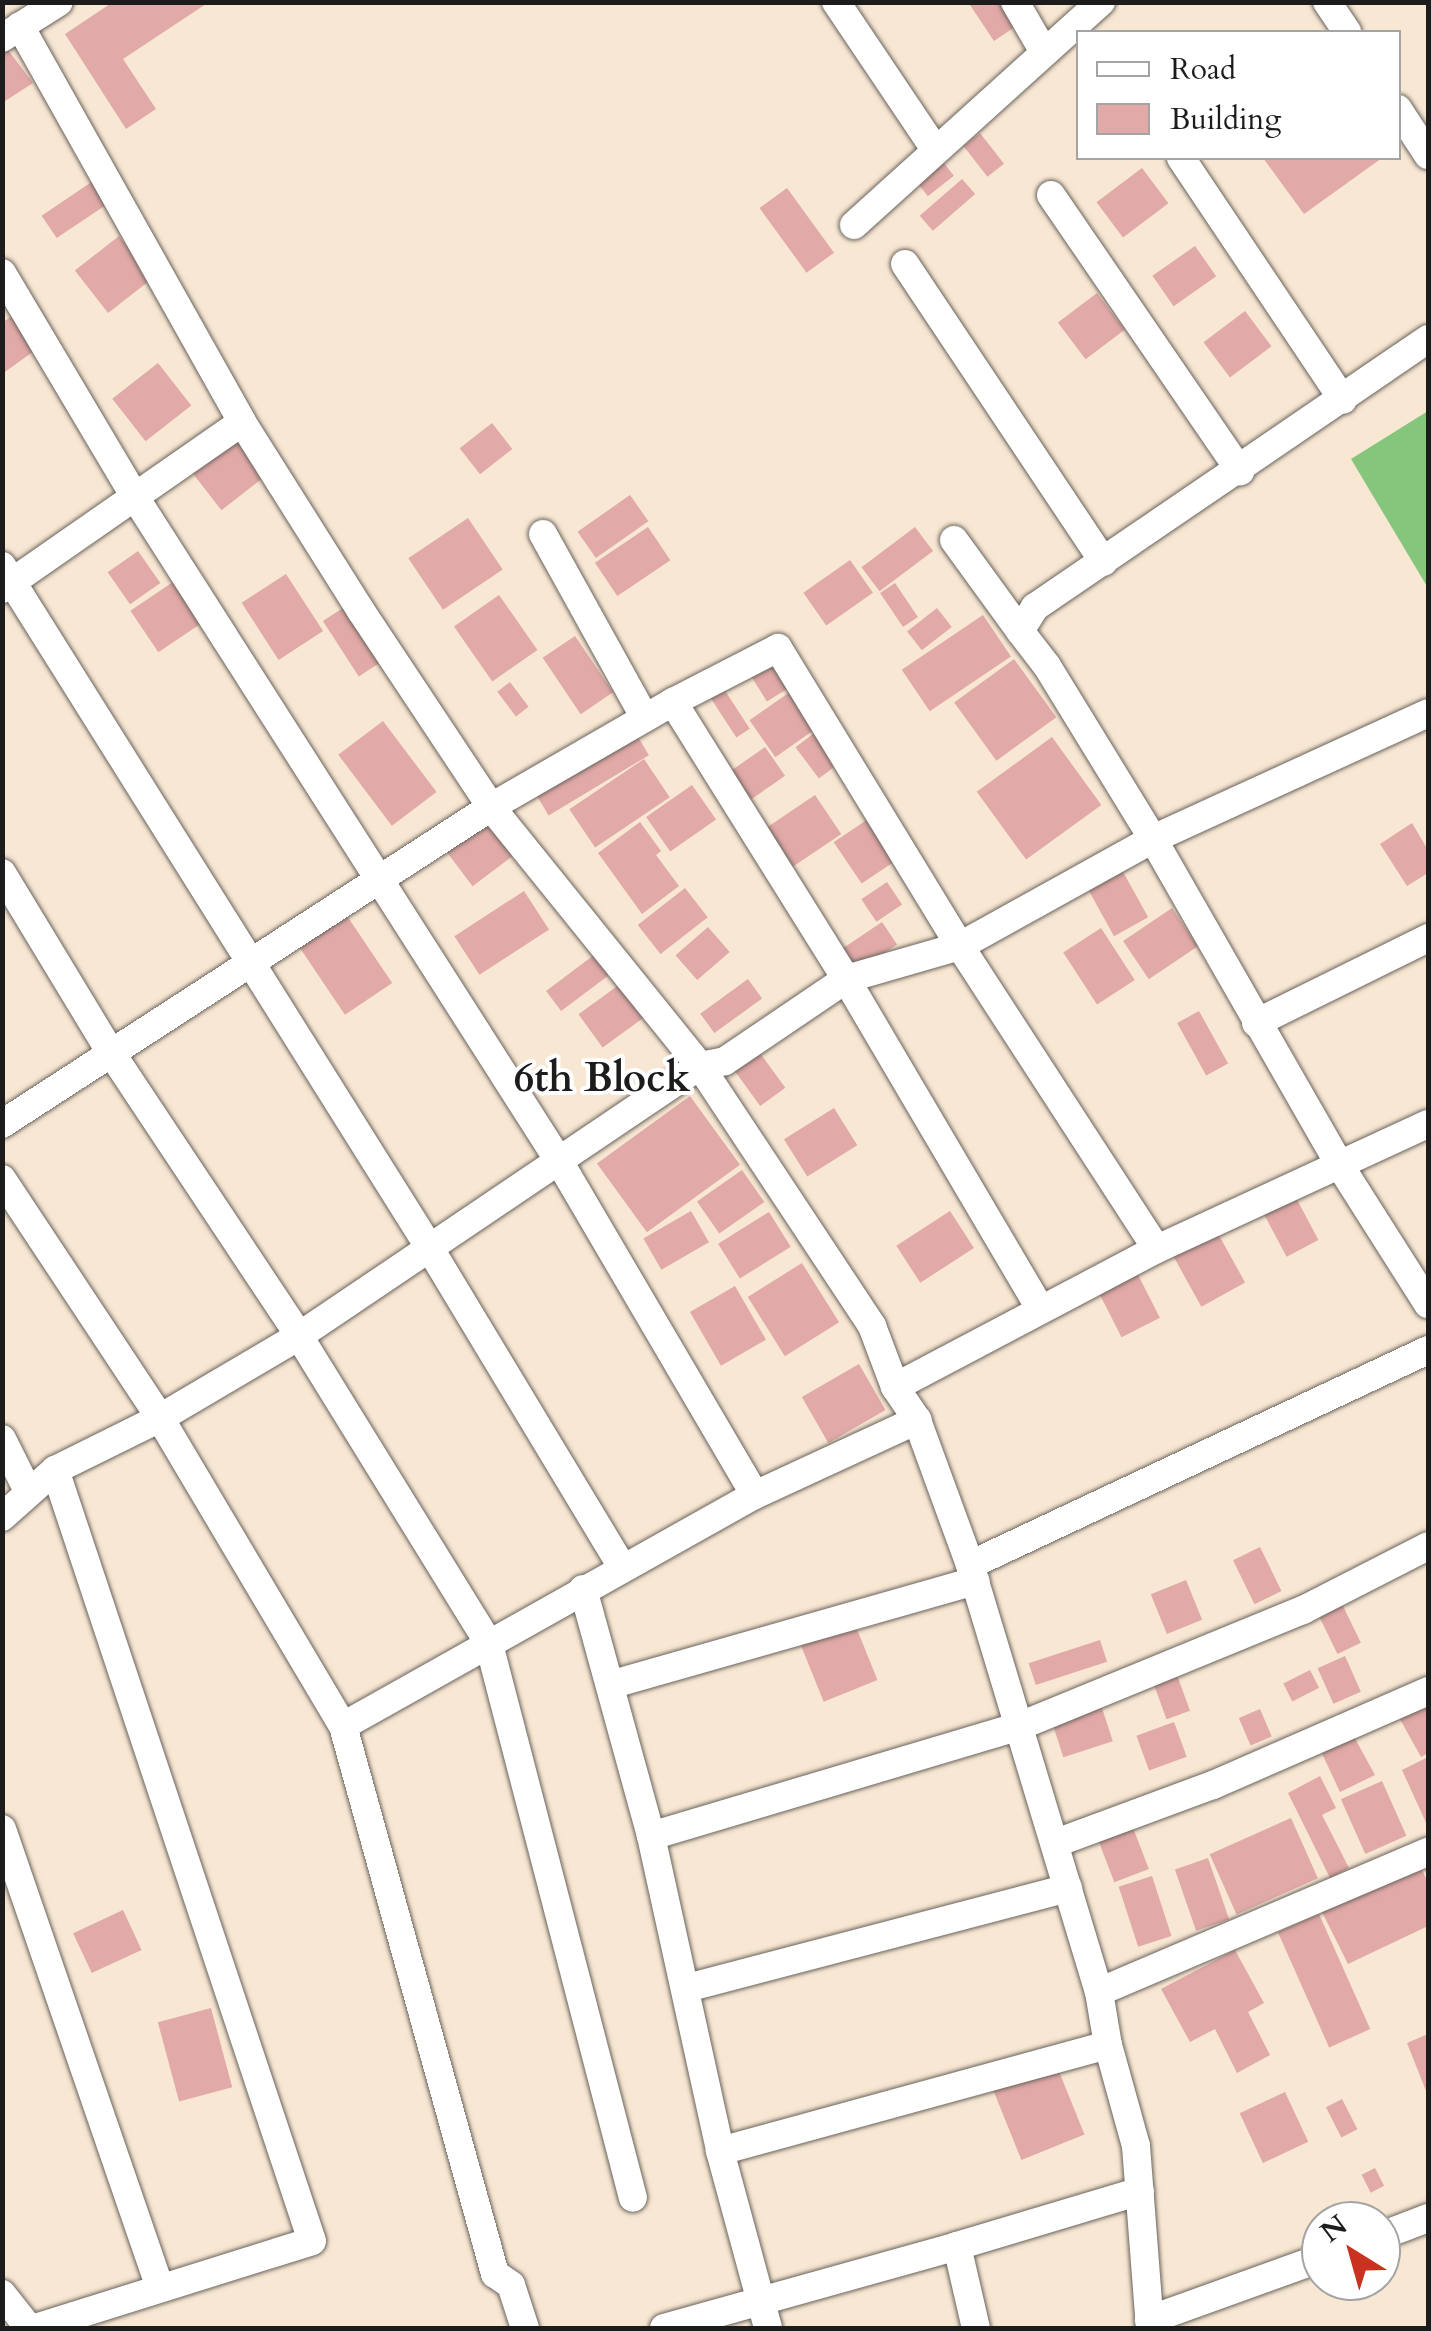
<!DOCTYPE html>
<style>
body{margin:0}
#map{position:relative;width:1431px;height:2331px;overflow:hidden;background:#f8e7d3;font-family:Cardo,serif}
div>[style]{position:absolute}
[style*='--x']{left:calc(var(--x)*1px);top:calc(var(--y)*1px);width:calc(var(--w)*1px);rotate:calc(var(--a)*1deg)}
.green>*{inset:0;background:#85c57c}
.building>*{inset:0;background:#e1a9a7;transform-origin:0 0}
.roads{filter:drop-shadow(0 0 2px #69635c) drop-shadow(0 0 2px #69635c)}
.minor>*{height:28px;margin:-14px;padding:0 14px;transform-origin:14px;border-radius:14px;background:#fff}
span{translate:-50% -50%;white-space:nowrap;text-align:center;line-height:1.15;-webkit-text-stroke:8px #fff;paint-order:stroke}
.neighbourhood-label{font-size:40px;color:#1c1c1c;font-weight:700}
.frame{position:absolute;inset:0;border:5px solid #1c1c1c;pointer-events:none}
.legend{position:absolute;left:1076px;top:30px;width:325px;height:130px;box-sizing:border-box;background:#fff;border:2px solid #a4a4a4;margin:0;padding:12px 18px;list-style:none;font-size:30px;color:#1c1c1c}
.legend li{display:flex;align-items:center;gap:20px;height:50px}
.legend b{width:50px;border:2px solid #a4a4a4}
.north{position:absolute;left:1301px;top:2201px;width:100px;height:100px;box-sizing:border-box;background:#fff;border:2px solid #a4a4a4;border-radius:50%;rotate:323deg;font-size:28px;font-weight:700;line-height:40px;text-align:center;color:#1c1c1c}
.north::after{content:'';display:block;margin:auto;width:35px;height:45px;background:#c8321e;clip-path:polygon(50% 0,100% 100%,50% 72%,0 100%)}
</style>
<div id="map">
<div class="green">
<i style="clip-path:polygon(1428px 411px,1428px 588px,1351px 459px)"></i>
</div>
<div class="building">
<i style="clip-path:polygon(113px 2px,209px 2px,123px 59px,156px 109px,126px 129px,65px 34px)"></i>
<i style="clip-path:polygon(968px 2px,1004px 2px,1019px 24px,994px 41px)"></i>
<i style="clip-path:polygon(5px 46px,33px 83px,2px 103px,2px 48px)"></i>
<i style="left:980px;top:133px;width:39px;height:21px;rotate:52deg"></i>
<i style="left:936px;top:153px;width:29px;height:33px;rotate:52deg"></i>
<i style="clip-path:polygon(1263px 158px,1382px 158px,1304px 214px)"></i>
<i style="left:1142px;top:168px;width:44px;height:57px;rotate:53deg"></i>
<i style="left:962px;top:179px;width:20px;height:56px;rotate:49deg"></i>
<i style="left:93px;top:181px;width:27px;height:62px;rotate:56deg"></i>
<i style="left:787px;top:188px;width:80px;height:34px;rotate:54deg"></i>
<i style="left:119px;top:236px;width:54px;height:56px;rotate:52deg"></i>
<i style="left:1195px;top:246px;width:37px;height:52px;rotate:55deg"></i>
<i style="left:1097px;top:293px;width:46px;height:49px;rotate:53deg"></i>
<i style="left:1245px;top:311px;width:44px;height:52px;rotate:53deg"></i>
<i style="clip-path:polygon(16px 313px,41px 346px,2px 374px,2px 323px)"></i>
<i style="left:158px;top:363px;width:54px;height:58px;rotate:52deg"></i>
<i style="left:492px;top:423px;width:33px;height:41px;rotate:52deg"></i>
<i style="left:235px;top:435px;width:51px;height:57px;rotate:52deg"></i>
<i style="left:630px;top:495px;width:32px;height:64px;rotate:55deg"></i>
<i style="left:468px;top:518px;width:62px;height:72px;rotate:56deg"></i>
<i style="left:648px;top:527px;width:40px;height:64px;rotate:56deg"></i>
<i style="left:915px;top:527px;width:30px;height:67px;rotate:53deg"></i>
<i style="left:138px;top:551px;width:39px;height:37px;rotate:55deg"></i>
<i style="left:850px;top:560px;width:40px;height:57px;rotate:55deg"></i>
<i style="left:286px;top:574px;width:68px;height:53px;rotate:57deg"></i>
<i style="left:176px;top:580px;width:50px;height:55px;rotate:56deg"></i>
<i style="left:895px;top:583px;width:41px;height:18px;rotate:56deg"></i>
<i style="left:499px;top:595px;width:67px;height:55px;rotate:55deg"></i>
<i style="left:343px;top:608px;width:66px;height:24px;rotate:57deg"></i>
<i style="left:937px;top:608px;width:24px;height:38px;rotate:52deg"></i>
<i style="left:983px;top:615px;width:50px;height:98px;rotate:56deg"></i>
<i style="left:575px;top:636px;width:68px;height:39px;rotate:56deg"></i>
<i style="left:775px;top:654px;width:36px;height:32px;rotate:58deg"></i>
<i style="left:1014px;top:659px;width:72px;height:74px;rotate:54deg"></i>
<i style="left:510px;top:682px;width:31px;height:16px;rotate:53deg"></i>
<i style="left:722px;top:686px;width:51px;height:16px;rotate:57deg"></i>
<i style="left:797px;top:687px;width:45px;height:58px;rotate:55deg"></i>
<i style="left:383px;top:721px;width:89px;height:56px;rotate:53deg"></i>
<i style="left:821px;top:728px;width:39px;height:32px;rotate:53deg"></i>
<i style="left:635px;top:732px;width:27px;height:117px;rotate:59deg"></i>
<i style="left:1052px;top:737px;width:84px;height:93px;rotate:54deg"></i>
<i style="left:765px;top:747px;width:35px;height:51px;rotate:55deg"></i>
<i style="left:644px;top:759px;width:46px;height:90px;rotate:56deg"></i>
<i style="left:692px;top:785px;width:42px;height:56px;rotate:55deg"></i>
<i style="left:815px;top:795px;width:47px;height:67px;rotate:56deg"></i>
<i style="left:871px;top:817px;width:50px;height:45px;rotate:56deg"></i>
<i style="left:486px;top:821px;width:44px;height:50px;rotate:53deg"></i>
<i style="clip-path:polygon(640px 822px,661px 851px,656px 855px,679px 886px,642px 914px,598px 853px)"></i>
<i style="clip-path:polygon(1412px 823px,1428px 850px,1428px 873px,1407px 886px,1380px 844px)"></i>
<i style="left:1122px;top:870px;width:54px;height:39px;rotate:61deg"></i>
<i style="left:887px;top:882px;width:27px;height:31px;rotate:56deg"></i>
<i style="left:685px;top:888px;width:37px;height:60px;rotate:52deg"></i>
<i style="left:524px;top:891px;width:46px;height:83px;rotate:57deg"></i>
<i style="left:1172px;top:908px;width:46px;height:59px;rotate:56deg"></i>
<i style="left:343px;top:910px;width:88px;height:57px;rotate:56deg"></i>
<i style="left:882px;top:922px;width:27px;height:57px;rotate:56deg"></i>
<i style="left:708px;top:927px;width:33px;height:43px;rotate:49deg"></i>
<i style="left:1101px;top:928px;width:62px;height:45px;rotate:57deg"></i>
<i style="left:594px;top:955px;width:25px;height:60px;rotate:53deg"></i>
<i style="left:748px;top:979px;width:24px;height:59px;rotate:54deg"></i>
<i style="left:623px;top:982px;width:41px;height:55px;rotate:54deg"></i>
<i style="left:1199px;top:1011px;width:60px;height:25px;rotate:61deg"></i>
<i style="left:760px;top:1053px;width:43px;height:31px;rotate:54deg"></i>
<i style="left:690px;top:1096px;width:85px;height:115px;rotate:54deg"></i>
<i style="left:834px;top:1108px;width:44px;height:59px;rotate:58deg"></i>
<i style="left:742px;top:1170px;width:39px;height:55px;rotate:55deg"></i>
<i style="left:1294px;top:1194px;width:52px;height:36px;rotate:62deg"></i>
<i style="left:691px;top:1211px;width:36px;height:55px;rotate:60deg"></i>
<i style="left:950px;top:1211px;width:44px;height:64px;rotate:57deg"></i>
<i style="left:769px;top:1212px;width:41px;height:60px;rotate:58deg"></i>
<i style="left:1216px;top:1230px;width:60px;height:50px;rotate:61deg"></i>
<i style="left:802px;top:1263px;width:70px;height:64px;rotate:58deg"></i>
<i style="left:1134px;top:1267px;width:57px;height:43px;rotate:63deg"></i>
<i style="left:735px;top:1286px;width:62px;height:52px;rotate:60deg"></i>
<i style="left:859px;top:1364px;width:53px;height:66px;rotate:60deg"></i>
<i style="left:1260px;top:1547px;width:49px;height:30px;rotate:64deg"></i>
<i style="left:1186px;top:1580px;width:43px;height:38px;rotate:68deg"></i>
<i style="left:1342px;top:1604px;width:43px;height:26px;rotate:64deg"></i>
<i style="left:852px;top:1617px;width:68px;height:58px;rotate:68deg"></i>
<i style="left:1100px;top:1640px;width:23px;height:75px;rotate:72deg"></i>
<i style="left:1345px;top:1656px;width:39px;height:30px;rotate:66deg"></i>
<i style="left:1310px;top:1670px;width:20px;height:30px;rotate:63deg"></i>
<i style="left:1177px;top:1675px;width:38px;height:25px;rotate:70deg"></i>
<i style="clip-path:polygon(1428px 1694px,1428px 1753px,1421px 1757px,1396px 1712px)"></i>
<i style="left:1102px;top:1708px;width:35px;height:52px;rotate:72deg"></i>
<i style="left:1260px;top:1709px;width:30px;height:23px;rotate:67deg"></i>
<i style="left:1174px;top:1722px;width:37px;height:40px;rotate:70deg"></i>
<i style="clip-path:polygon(1352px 1733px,1375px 1775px,1340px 1792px,1318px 1745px)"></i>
<i style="clip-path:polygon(1428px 1757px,1428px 1827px,1402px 1770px)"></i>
<i style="clip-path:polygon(1320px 1776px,1336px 1808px,1322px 1815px,1349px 1868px,1330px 1878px,1288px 1793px)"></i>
<i style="left:1382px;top:1781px;width:60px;height:45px;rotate:66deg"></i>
<i style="left:1291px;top:1818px;width:66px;height:89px;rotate:66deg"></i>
<i style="left:1132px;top:1825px;width:47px;height:37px;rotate:69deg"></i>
<i style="left:1208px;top:1858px;width:65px;height:35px;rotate:71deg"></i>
<i style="clip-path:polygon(1418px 1861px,1428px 1883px,1428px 1926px,1348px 1964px,1320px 1908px)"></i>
<i style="left:1152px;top:1876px;width:63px;height:35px;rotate:72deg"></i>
<i style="left:123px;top:1910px;width:44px;height:55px;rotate:65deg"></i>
<i style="left:1319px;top:1914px;width:126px;height:45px;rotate:66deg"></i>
<i style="clip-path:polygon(1235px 1950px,1264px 2003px,1248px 2012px,1270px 2055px,1237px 2073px,1215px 2029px,1190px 2042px,1161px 1989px)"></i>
<i style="left:211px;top:2008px;width:82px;height:55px;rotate:75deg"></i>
<i style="clip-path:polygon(1428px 2034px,1428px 2096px,1407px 2043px)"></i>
<i style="left:1056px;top:2064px;width:76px;height:68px;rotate:68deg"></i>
<i style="left:1285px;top:2092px;width:55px;height:50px;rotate:65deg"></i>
<i style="left:1342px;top:2099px;width:34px;height:18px;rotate:63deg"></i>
<i style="left:1375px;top:2168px;width:20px;height:15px;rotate:63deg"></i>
</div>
<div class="roads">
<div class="minor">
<i style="--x:836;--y:2;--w:176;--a:56.1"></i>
<i style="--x:1015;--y:2;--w:58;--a:59.9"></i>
<i style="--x:1327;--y:2;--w:36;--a:56"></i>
<i style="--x:20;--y:26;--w:454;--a:60.7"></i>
<i style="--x:242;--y:422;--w:223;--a:57.8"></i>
<i style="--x:361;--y:611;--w:235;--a:56.4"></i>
<i style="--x:491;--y:807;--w:333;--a:51.1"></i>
<i style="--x:700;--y:1066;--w:312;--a:56.5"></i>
<i style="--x:872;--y:1326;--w:65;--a:69.3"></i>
<i style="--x:895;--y:1387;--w:40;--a:56"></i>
<i style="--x:917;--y:1420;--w:154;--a:69.9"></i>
<i style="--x:970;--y:1565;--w:446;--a:73.2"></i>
<i style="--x:1099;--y:1992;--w:54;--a:80.4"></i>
<i style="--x:1108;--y:2045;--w:105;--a:74.5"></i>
<i style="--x:1136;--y:2146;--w:183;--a:85.6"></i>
<i style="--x:2;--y:38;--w:67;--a:-32.3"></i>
<i style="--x:1398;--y:109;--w:55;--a:56.9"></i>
<i style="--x:1181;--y:158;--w:291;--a:56.2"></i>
<i style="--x:1051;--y:195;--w:335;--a:55.6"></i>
<i style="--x:854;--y:225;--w:333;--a:-42.1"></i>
<i style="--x:905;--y:264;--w:358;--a:56.3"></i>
<i style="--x:2;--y:273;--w:261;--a:59.3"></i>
<i style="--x:135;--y:497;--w:788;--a:57.44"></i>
<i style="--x:559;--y:1161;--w:387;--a:59.6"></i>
<i style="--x:1428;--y:339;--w:476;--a:145.7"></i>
<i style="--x:1035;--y:607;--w:28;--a:122"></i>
<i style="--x:1020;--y:631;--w:44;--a:52.4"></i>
<i style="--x:1047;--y:666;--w:203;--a:58.5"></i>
<i style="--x:1153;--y:839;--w:374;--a:60.2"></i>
<i style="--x:1339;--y:1164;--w:166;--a:57.6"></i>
<i style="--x:543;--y:534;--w:210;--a:61"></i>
<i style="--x:954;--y:540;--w:112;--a:54"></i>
<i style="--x:2;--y:566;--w:804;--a:57.91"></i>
<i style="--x:429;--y:1247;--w:374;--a:58.9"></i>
<i style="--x:2;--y:589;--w:292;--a:-34.8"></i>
<i style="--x:673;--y:702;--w:327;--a:58"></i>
<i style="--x:846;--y:979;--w:381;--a:59.5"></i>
<i style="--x:2;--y:873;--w:208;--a:58.8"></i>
<i style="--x:110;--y:1051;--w:342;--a:56.4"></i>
<i style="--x:299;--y:1336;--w:362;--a:58.3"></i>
<i style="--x:489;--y:1644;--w:572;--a:75.43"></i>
<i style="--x:1256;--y:1023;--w:192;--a:-26.3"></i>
<i style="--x:2;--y:1124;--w:583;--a:-32.95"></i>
<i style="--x:491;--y:807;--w:210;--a:-30"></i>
<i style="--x:673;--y:702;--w:118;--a:-27.2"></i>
<i style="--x:778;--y:648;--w:349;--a:58.6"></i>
<i style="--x:960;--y:946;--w:361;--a:57"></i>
<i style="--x:2;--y:1179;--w:287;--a:56.5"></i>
<i style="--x:160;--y:1418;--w:358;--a:59.3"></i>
<i style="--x:895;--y:1387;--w:296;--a:-27.8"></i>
<i style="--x:1157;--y:1249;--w:298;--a:-24.8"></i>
<i style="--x:2;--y:1439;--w:60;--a:63.4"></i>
<i style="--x:2;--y:1517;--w:71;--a:-41.6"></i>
<i style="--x:55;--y:1470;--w:117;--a:-26.3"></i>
<i style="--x:160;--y:1418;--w:161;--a:-30.5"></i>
<i style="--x:299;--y:1336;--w:483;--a:-34"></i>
<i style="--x:700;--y:1066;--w:25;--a:-11"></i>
<i style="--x:725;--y:1061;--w:146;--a:-34.1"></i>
<i style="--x:846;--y:979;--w:119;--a:-16.1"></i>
<i style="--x:960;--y:946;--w:221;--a:-29"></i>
<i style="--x:1153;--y:839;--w:302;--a:-24.6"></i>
<i style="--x:970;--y:1565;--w:506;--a:-25.15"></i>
<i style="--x:583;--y:1589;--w:256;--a:74.6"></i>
<i style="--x:651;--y:1836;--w:322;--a:77.6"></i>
<i style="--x:720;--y:2151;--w:183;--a:74.8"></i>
<i style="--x:610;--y:1685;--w:380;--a:-15.9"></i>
<i style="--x:2;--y:1829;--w:483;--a:71"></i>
<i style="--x:651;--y:1836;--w:385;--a:-16.6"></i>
<i style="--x:1020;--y:1726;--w:306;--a:-22.3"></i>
<i style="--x:1303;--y:1610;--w:140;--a:-27.1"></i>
<i style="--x:1056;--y:1843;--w:167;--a:-20.3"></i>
<i style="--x:1213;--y:1785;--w:235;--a:-23.6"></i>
<i style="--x:687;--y:1988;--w:394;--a:-14.7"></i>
<i style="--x:1099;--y:1992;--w:358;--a:-23.1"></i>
<i style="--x:720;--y:2151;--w:402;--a:-15.3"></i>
<i style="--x:1381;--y:2236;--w:50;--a:-21"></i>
<i style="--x:957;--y:2246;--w:191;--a:-16.7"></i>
<i style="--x:2;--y:2294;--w:43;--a:51.5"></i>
<i style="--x:1149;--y:2320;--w:183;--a:-19.8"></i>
<i style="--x:35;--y:2328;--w:290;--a:-17.4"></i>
<i style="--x:312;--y:2241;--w:813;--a:-108.43"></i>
<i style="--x:525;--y:2328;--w:45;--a:-108"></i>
<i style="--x:511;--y:2285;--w:19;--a:-145"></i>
<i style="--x:495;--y:2274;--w:569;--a:-105.5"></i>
<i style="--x:343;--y:1726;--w:472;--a:-29.3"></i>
<i style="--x:755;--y:1495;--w:179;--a:-24.8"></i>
<i style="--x:664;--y:2328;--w:304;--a:-15.6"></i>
<i style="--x:957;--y:2246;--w:84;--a:77"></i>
</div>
</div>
<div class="neighbourhood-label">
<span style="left:602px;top:1079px">6th Block</span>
</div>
<div class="frame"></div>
<ul class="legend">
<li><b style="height:12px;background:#fff"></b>Road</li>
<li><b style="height:28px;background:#e1a9a7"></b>Building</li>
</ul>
<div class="north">N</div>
</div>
